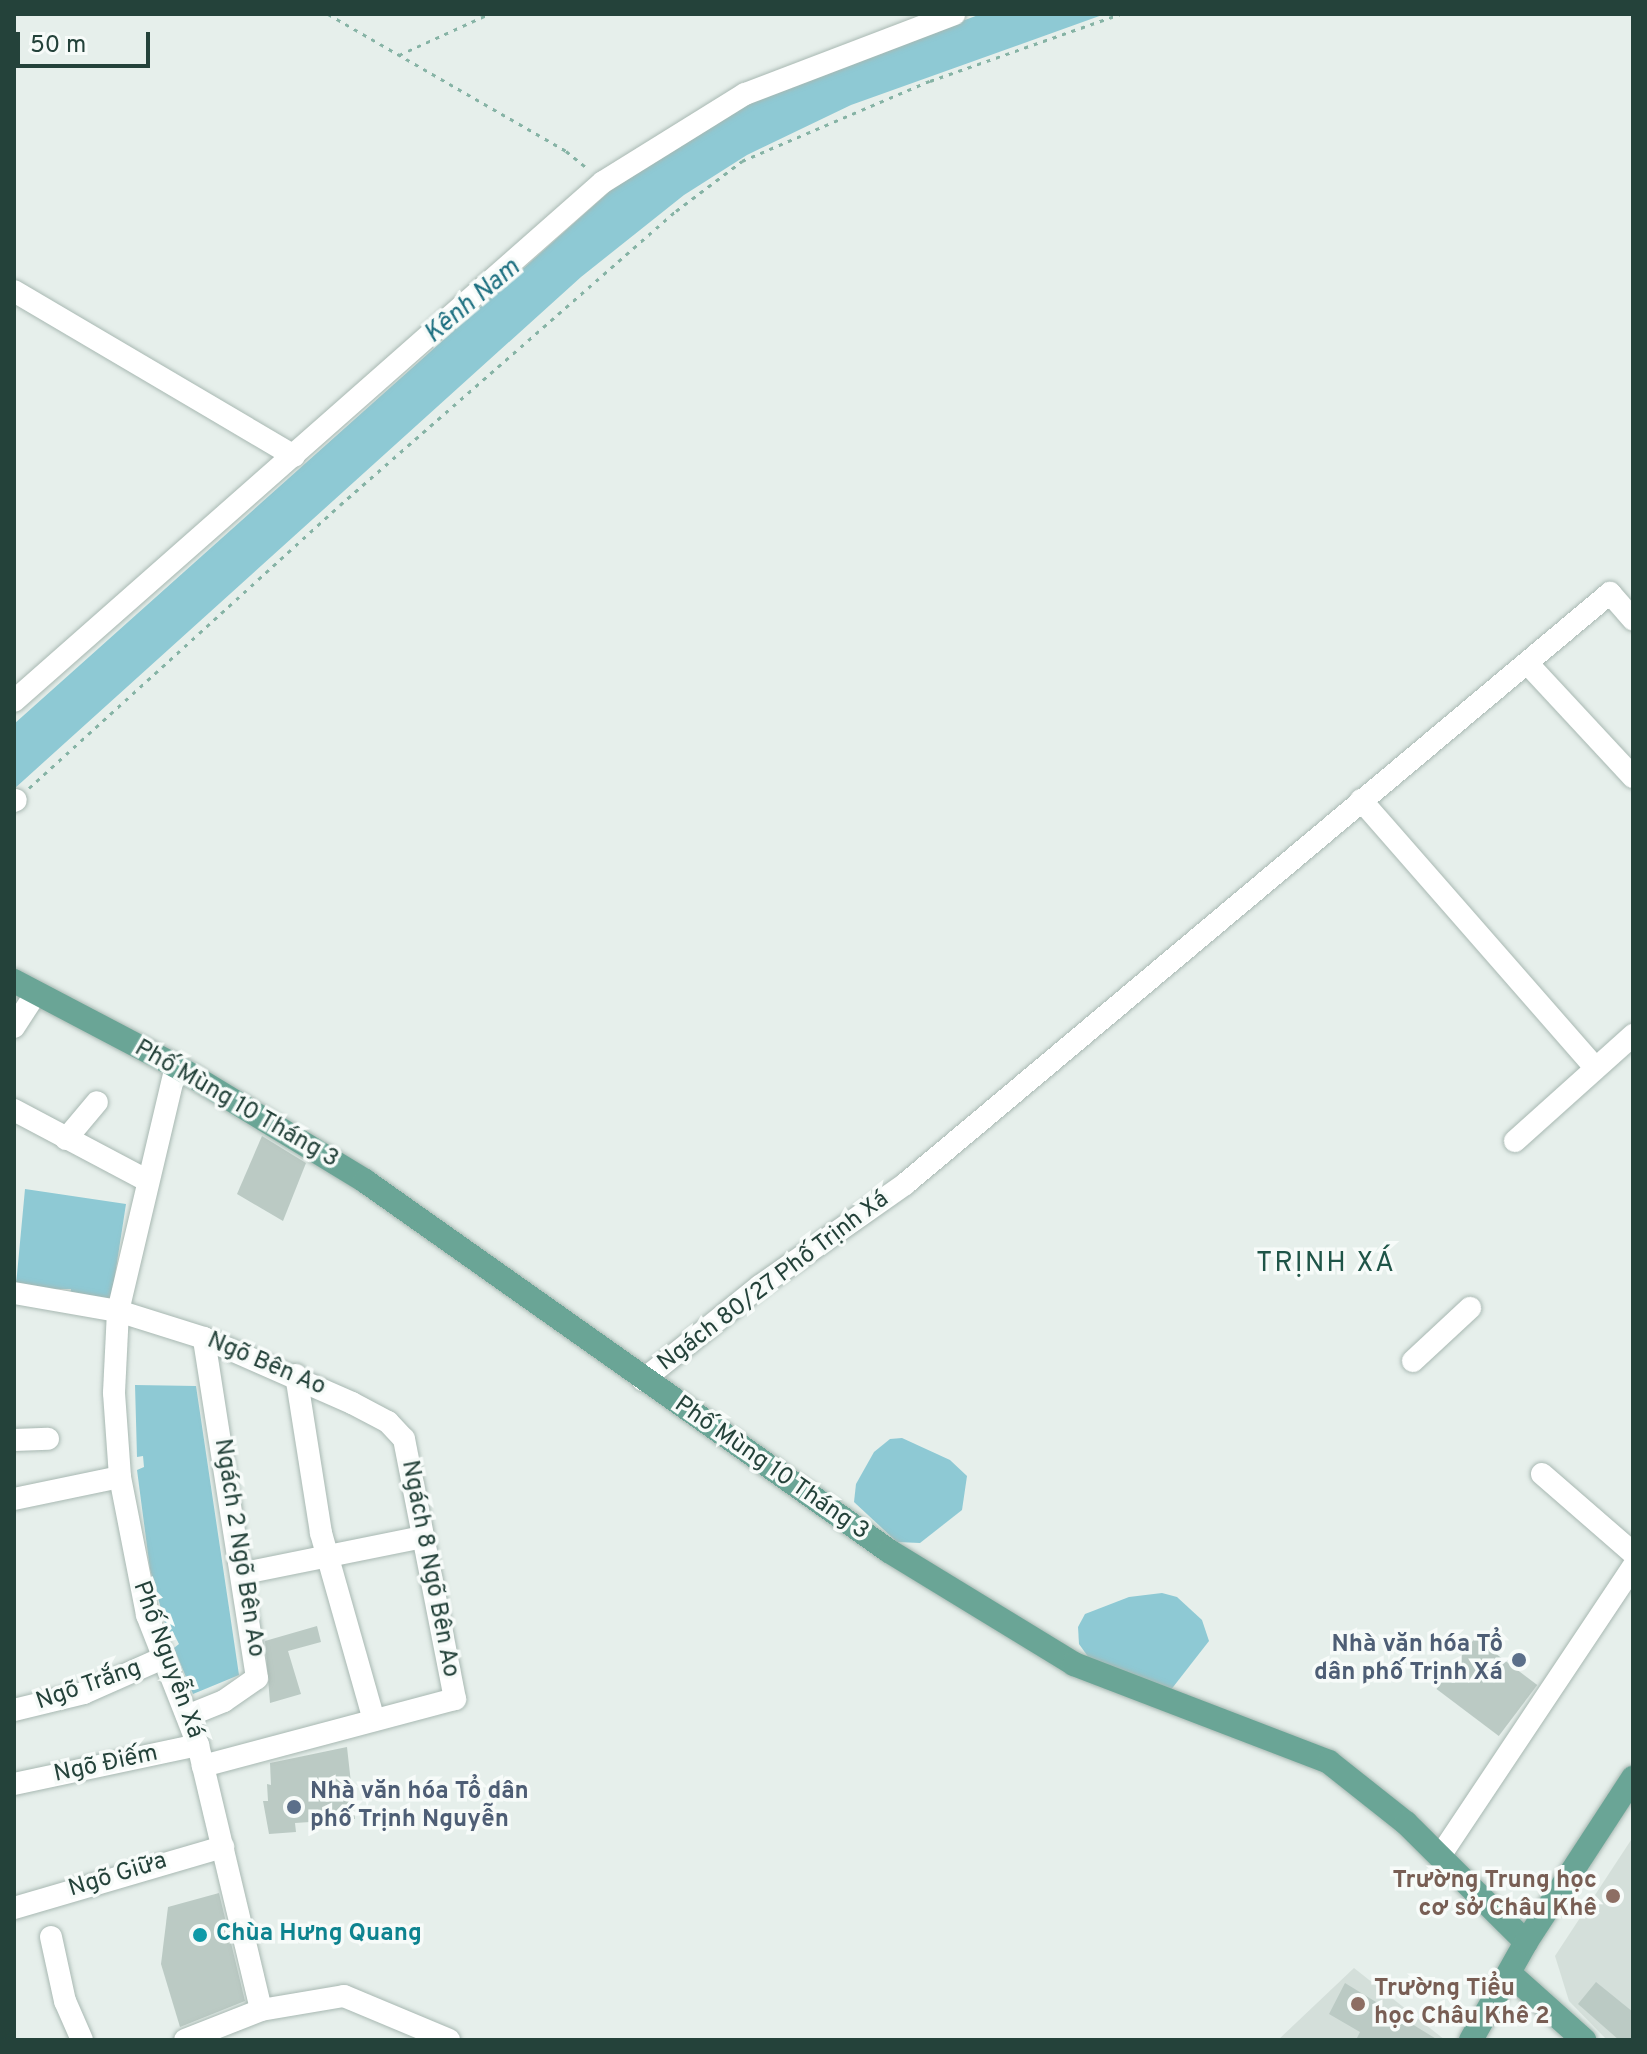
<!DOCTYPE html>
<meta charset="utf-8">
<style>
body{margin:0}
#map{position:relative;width:1647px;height:2054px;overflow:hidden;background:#e6efeb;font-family:Overpass,sans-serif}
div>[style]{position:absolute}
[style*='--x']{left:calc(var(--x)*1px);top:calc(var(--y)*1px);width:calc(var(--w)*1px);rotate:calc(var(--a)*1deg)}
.built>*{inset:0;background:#d4dfda}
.water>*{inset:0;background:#8ec9d4}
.building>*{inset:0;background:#bbcac4;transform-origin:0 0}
.path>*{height:3px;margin-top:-1.5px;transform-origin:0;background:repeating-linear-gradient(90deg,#86b3a5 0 4px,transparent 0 10px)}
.roads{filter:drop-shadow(0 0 2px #a8b8b2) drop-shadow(0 0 2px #a8b8b2)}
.minor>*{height:22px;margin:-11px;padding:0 11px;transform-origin:11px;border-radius:11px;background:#fff}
.major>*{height:24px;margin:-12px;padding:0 12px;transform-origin:12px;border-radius:12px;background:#6aa596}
.dots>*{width:22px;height:22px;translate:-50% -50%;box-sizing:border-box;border:4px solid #f7fbf9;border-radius:50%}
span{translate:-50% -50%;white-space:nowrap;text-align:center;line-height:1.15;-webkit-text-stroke:7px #f7fbf9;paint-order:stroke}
.street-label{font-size:24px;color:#24423a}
.service-label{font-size:24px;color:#4e5e75;font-weight:700}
.right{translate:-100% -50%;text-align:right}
.left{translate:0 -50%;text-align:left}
.education-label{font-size:24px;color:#785e54;font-weight:700}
.culture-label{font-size:24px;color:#0d838f;font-weight:700}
.water-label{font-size:26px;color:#1c6f80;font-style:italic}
.quarter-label{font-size:28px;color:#1f5548;letter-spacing:2px}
.frame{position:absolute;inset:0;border:16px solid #24423a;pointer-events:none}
.scale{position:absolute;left:16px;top:32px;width:134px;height:36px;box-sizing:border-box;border:4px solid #24423a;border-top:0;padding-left:10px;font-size:24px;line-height:28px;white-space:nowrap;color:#24423a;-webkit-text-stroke:6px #f7fbf9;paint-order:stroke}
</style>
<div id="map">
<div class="built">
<i style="clip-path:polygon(1633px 1837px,1633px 2040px,1607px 2040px,1569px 2001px,1555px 1956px)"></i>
<i style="clip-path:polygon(1354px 1968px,1445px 2040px,1278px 2040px)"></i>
</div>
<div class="water">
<i style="clip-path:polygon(981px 14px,1105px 14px,851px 105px,747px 155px,684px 195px,581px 277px,14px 789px,14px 724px,610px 191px,746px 102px)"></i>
<i style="clip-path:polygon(25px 1189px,126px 1204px,111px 1301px,70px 1296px,71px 1289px,57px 1289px,56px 1295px,16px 1285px)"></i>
<i style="clip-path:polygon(135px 1385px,196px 1386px,239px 1675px,193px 1694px,174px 1648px,179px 1644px,173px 1632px,168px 1634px,150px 1569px,137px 1470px,144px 1467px,143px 1456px,137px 1457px)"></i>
<i style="clip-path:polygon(902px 1438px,950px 1460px,967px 1476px,962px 1510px,920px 1543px,897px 1542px,854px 1502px,856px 1484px,874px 1452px,890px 1439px)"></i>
<i style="clip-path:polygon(1162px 1593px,1177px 1597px,1202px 1620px,1209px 1641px,1170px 1691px,1089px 1658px,1079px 1644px,1078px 1627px,1085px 1614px,1129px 1597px)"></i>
</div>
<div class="building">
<i style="clip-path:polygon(262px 1136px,306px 1163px,283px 1221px,237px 1194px)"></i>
<i style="clip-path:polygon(317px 1626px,321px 1642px,288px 1651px,301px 1694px,270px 1703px,265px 1641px)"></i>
<i style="left:1475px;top:1638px;width:78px;height:64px;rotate:37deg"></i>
<i style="clip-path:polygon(347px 1747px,355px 1819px,295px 1823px,296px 1832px,269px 1834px,263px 1801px,268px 1801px,267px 1784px,271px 1785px,270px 1763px)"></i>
<i style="clip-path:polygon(219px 1893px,245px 2001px,180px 2027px,161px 1964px,168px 1907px)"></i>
<i style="clip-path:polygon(1596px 1982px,1633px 2012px,1633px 2040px,1619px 2040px,1578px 2004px)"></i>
<i style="clip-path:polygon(1345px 1983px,1438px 2040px,1356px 2040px,1360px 2032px,1329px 2014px)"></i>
</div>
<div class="path">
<i style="--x:328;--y:14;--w:275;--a:29.9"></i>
<i style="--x:566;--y:151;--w:28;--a:39"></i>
<i style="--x:399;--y:55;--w:99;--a:-24.5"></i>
<i style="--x:29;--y:788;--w:420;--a:-42.3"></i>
<i style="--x:340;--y:505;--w:446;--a:-41.2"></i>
<i style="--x:676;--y:211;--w:83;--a:-37.1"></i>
<i style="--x:742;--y:161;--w:204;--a:-23.1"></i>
<i style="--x:930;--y:81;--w:201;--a:-19.4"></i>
</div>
<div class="roads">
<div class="minor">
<i style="--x:14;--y:291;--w:325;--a:30.5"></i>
<i style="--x:1529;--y:665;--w:153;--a:47.1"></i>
<i style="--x:14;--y:701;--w:785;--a:-41.39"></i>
<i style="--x:603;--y:182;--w:167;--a:-31.8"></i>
<i style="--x:745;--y:94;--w:224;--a:-20.9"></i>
<i style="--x:1361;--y:800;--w:355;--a:48.8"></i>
<i style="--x:14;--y:801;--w:2;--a:-27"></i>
<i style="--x:14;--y:1027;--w:40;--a:-57.1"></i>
<i style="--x:176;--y:1066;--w:252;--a:103.3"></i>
<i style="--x:118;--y:1311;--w:82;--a:92.8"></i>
<i style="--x:114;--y:1393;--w:84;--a:85.9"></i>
<i style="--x:120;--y:1477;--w:141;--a:78.9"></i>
<i style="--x:147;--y:1615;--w:140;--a:68.6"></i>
<i style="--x:198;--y:1745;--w:272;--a:76.6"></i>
<i style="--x:261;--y:2010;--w:84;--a:-9.6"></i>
<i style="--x:344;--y:1996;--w:114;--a:22.7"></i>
<i style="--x:14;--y:1110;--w:149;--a:27.9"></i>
<i style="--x:66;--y:1139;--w:48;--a:-50"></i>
<i style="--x:1515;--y:1141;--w:159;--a:-41.9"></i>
<i style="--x:14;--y:1293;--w:106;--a:9.8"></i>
<i style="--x:118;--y:1311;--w:90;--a:17.4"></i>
<i style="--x:204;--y:1338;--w:162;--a:23.7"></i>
<i style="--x:352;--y:1403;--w:41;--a:27.8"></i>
<i style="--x:388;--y:1422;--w:23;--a:47"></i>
<i style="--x:404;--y:1439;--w:265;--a:78.9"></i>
<i style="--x:455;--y:1699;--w:261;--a:165.1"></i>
<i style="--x:1413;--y:1361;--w:78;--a:-42.9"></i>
<i style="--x:296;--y:1375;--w:160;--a:81"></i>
<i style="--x:321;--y:1533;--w:194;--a:74.2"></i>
<i style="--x:643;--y:1380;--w:150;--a:-38.8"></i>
<i style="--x:760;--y:1286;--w:177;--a:-35.1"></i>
<i style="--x:905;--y:1184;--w:920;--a:-39.97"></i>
<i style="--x:1610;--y:593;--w:35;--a:49"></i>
<i style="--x:14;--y:1440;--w:34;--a:-2"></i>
<i style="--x:1542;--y:1474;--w:121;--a:41"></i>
<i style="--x:14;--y:1499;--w:108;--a:-11.7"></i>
<i style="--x:244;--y:1573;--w:182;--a:-11.4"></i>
<i style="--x:14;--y:1710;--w:72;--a:-13.7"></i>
<i style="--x:84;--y:1693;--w:86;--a:-23.9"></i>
<i style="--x:187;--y:1716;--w:40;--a:-22"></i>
<i style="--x:224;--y:1701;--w:40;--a:-34.9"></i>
<i style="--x:257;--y:1678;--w:344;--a:-98.9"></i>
<i style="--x:14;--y:1784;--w:188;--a:-12"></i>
<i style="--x:1440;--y:1856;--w:348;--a:-56.3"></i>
<i style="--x:14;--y:1908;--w:218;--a:-16.3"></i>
<i style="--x:51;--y:1937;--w:66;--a:77.7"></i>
<i style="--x:65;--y:2001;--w:43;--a:66.4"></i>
<i style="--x:185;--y:2040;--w:82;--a:-21.5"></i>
</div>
<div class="major">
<i style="--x:14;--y:981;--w:183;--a:27.7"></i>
<i style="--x:176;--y:1066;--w:221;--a:31.3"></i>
<i style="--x:365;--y:1181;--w:641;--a:35.23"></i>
<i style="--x:889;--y:1551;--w:217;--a:31.4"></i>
<i style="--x:1074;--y:1664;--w:273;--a:21"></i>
<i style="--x:1329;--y:1762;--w:98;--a:38.4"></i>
<i style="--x:1406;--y:1823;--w:169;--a:44.8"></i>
<i style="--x:1509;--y:1973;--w:101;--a:41.8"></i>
<i style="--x:1471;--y:2040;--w:112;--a:-60.7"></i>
<i style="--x:1526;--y:1942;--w:196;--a:-56.9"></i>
</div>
</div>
<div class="dots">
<i style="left:1519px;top:1660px;background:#5c6f8a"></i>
<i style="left:294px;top:1807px;background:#5c6f8a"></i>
<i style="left:1613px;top:1896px;background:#8d6e63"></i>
<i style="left:200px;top:1935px;background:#0f9aa8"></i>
<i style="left:1358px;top:2004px;background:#8d6e63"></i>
</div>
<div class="street-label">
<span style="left:236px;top:1105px;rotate:30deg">Phố Mùng 10 Tháng 3</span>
<span style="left:774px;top:1282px;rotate:-37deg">Ngách 80/27 Phố Trịnh Xá</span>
<span style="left:266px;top:1365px;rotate:23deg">Ngõ Bên Ao</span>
<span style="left:771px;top:1469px;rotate:35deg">Phố Mùng 10 Tháng 3</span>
<span style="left:238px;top:1548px;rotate:81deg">Ngách 2 Ngõ Bên Ao</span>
<span style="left:429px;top:1569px;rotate:79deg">Ngách 8 Ngõ Bên Ao</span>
<span style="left:167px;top:1660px;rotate:70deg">Phố Nguyễn Xá</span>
<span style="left:89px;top:1686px;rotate:-19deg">Ngõ Trắng</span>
<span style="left:106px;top:1765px;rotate:-12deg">Ngõ Điếm</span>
<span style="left:118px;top:1876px;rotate:-17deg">Ngõ Giữa</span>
</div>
<div class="service-label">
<span class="right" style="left:1503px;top:1660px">Nhà văn hóa Tổ<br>dân phố Trịnh Xá</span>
<span class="left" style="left:310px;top:1807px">Nhà văn hóa Tổ dân<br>phố Trịnh Nguyễn</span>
</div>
<div class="education-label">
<span class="right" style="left:1597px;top:1896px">Trường Trung học<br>cơ sở Châu Khê</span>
<span class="left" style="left:1374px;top:2004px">Trường Tiểu<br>học Châu Khê 2</span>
</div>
<div class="culture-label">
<span class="left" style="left:216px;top:1935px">Chùa Hưng Quang</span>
</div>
<div class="water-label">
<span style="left:473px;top:302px;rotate:-40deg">Kênh Nam</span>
</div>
<div class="quarter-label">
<span style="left:1326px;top:1264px">TRỊNH XÁ</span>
</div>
<div class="frame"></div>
<div class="scale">50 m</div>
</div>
